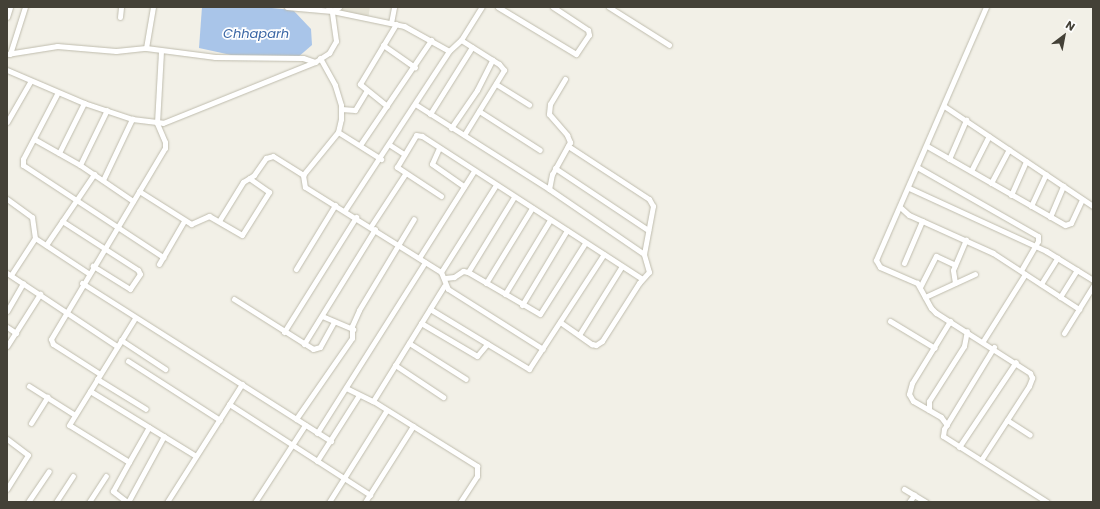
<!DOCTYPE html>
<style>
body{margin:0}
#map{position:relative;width:1100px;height:509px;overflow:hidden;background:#f2f0e7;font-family:Poppins,sans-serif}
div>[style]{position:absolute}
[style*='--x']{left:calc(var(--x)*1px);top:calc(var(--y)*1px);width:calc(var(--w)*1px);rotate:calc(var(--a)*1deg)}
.residential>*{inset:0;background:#e5e3d6}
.water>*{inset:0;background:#a9c5e9}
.roads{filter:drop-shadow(0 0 1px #bfbcad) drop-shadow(0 0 1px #bfbcad)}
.minor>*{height:5px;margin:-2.5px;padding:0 2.5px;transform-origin:2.5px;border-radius:2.5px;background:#fff}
span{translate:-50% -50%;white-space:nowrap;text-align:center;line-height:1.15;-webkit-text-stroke:3.5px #fff;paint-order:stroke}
.water-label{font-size:13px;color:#3b67a5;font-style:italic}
.frame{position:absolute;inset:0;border:8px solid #444137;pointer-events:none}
.north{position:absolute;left:1044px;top:16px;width:40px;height:40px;-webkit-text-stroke:3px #fff;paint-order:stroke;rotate:32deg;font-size:11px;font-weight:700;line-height:16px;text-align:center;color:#444137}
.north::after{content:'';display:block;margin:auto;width:14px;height:18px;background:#444137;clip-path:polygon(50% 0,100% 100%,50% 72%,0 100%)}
</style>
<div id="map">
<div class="residential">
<i style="clip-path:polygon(332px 7px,370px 7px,368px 19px,336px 13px)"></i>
</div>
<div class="water">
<i style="clip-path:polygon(202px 7px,261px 7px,293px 10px,311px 29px,312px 45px,297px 58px,254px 60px,199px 48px)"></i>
</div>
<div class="roads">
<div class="minor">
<i style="--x:287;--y:7;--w:45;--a:5.1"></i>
<i style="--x:332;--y:11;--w:74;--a:11.8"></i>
<i style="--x:404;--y:26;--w:51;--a:29.1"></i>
<i style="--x:449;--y:51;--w:16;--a:-43"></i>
<i style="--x:461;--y:40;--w:39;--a:-58"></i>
<i style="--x:498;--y:7;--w:91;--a:31.1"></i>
<i style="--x:576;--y:54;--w:23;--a:-56"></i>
<i style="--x:589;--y:35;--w:5;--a:-101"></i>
<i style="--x:588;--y:30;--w:42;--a:-146.7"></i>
<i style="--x:609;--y:7;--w:71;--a:32.3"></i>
<i style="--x:332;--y:11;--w:8;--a:-30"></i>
<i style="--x:7;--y:17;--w:10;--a:-73"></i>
<i style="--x:120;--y:17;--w:10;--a:-84"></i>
<i style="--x:391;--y:23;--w:16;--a:-79"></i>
<i style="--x:461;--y:40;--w:45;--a:32.3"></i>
<i style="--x:499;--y:64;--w:8;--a:50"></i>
<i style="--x:504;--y:70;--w:76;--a:121.6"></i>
<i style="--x:383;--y:45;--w:39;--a:35"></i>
<i style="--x:146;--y:48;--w:42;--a:-80.3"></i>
<i style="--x:7;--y:54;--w:51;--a:-9.1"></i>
<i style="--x:57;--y:46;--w:59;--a:4.8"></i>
<i style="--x:116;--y:51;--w:30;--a:-6"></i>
<i style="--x:146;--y:48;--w:70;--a:7.4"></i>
<i style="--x:215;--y:57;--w:88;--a:0.7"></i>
<i style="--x:303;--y:58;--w:13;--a:18"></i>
<i style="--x:10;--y:54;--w:49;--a:-72.3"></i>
<i style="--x:7;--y:70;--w:84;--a:23.2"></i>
<i style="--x:84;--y:103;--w:51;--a:18.4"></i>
<i style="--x:132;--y:119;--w:31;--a:7"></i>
<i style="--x:163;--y:123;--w:164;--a:-21.9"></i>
<i style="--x:315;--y:62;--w:17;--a:-33"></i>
<i style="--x:329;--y:53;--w:14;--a:-60"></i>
<i style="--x:336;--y:41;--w:30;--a:-98"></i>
<i style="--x:332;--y:11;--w:6;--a:-135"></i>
<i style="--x:565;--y:79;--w:29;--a:121"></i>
<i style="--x:550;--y:104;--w:10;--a:96"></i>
<i style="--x:549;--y:114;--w:28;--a:49"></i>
<i style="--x:567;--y:135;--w:8;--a:67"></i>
<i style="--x:570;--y:142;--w:37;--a:119"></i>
<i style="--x:552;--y:174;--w:15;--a:101"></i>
<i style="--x:549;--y:189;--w:115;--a:34.4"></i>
<i style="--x:496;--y:84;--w:39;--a:32"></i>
<i style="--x:57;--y:94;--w:73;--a:117.6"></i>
<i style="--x:23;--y:159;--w:6;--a:90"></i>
<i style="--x:23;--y:165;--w:168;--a:33.3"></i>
<i style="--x:415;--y:104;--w:159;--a:32.4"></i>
<i style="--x:387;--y:106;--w:35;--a:-141"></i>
<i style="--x:360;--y:84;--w:70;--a:-59"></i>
<i style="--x:944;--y:106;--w:179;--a:33.9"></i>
<i style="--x:341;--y:109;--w:14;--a:4"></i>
<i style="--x:355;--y:110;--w:23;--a:-59"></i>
<i style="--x:479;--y:111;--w:72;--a:32.6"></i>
<i style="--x:430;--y:114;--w:79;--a:-57.9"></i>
<i style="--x:7;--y:122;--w:46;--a:-60.1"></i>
<i style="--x:451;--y:128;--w:46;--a:-55.6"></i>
<i style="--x:477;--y:90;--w:34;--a:-63"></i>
<i style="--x:338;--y:132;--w:51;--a:32.1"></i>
<i style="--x:34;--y:139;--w:53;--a:29.5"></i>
<i style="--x:80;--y:165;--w:64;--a:34.2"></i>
<i style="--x:360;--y:145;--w:127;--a:-55.9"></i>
<i style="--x:390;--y:145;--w:17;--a:33"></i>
<i style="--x:927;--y:146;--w:159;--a:29.8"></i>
<i style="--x:1065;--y:225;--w:6;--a:-18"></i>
<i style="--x:1071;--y:223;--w:26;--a:-65"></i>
<i style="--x:439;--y:148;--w:17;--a:114"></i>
<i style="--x:432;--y:164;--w:39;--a:35"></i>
<i style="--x:59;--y:153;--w:56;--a:-63.4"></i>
<i style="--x:949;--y:159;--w:43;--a:-66.4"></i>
<i style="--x:80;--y:165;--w:61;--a:-63.9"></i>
<i style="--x:917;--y:167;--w:139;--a:29.7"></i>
<i style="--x:1038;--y:236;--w:5;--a:90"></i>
<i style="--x:1038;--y:241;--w:34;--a:120"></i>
<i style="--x:555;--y:168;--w:112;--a:33.7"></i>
<i style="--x:971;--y:171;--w:39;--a:-63"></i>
<i style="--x:303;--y:175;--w:55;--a:-50.9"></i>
<i style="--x:338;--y:132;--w:13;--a:-77"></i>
<i style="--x:341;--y:119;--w:14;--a:-90"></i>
<i style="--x:341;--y:105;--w:21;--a:-107"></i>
<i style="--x:335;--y:85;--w:31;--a:-119"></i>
<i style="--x:103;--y:180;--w:68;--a:-64.6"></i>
<i style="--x:991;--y:183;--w:38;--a:-62"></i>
<i style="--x:909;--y:188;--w:151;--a:24.7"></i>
<i style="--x:1046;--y:251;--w:55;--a:31.7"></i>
<i style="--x:139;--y:191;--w:62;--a:32.4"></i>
<i style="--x:191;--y:224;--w:20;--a:-24"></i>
<i style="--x:209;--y:216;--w:38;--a:30"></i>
<i style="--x:242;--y:235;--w:51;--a:-57.9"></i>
<i style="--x:269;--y:192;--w:24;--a:-145"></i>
<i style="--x:1011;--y:195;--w:37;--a:-66"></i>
<i style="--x:441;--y:196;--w:53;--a:-146.6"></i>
<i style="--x:397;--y:167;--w:37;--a:-59"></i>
<i style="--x:416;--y:135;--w:6;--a:9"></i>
<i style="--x:422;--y:136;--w:262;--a:33"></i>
<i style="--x:7;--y:199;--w:31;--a:36"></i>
<i style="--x:32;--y:217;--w:21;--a:82"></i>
<i style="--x:1031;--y:206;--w:35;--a:-65"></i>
<i style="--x:900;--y:207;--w:12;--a:42"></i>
<i style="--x:909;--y:215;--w:92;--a:24.3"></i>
<i style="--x:993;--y:253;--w:103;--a:33.1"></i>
<i style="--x:345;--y:210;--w:190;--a:-56.8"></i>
<i style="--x:1050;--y:217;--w:34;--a:-67"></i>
<i style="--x:62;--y:221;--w:90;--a:32.8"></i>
<i style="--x:138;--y:270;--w:4;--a:63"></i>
<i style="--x:140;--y:274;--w:18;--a:124"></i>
<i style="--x:130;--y:289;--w:44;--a:-148.1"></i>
<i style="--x:219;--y:221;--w:46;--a:-58.4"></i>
<i style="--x:243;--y:182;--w:13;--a:-32"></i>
<i style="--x:254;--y:175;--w:21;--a:-55"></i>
<i style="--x:266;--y:158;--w:7;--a:-16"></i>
<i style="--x:273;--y:156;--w:36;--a:32"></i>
<i style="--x:303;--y:175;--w:12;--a:81"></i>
<i style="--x:305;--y:187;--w:160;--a:32"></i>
<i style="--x:441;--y:272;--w:18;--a:68"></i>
<i style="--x:448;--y:289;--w:112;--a:32.3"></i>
<i style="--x:371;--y:226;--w:62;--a:-56.8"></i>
<i style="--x:46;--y:245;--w:86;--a:-55.9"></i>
<i style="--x:419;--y:258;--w:103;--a:-57.7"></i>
<i style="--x:904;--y:263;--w:46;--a:-66.8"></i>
<i style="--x:159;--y:264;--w:50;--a:-59.8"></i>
<i style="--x:296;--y:269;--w:75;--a:-58.6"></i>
<i style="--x:441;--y:272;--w:103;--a:-57.7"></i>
<i style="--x:468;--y:272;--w:88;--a:-58.5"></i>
<i style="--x:7;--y:273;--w:132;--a:33.6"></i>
<i style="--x:11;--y:275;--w:44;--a:-57"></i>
<i style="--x:35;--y:238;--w:64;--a:33.4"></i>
<i style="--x:445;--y:278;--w:9;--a:-6"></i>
<i style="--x:454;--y:277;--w:11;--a:-34"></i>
<i style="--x:463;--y:271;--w:5;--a:11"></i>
<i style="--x:468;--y:272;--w:83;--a:30.3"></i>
<i style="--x:540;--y:314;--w:84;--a:-57.6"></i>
<i style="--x:82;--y:283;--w:295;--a:32.4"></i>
<i style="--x:486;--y:283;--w:88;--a:-58.5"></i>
<i style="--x:955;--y:283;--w:13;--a:-99"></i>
<i style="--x:953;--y:270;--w:33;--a:-67"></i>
<i style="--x:1041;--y:284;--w:31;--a:-58"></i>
<i style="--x:920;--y:287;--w:35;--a:-63"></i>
<i style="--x:936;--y:256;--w:21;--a:25"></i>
<i style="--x:505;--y:294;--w:87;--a:-58.7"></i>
<i style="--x:925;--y:297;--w:55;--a:-24.7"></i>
<i style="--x:1060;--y:297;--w:32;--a:-58"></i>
<i style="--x:234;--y:299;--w:93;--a:32.3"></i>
<i style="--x:313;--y:349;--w:7;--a:-16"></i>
<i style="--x:320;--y:347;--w:29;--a:-61"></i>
<i style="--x:522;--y:305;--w:87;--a:-59"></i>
<i style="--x:430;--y:309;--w:116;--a:31.2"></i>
<i style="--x:529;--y:369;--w:137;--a:-56.9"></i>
<i style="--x:7;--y:311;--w:32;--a:-60"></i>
<i style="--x:322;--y:316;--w:34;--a:23"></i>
<i style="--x:890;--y:321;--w:52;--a:31"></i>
<i style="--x:560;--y:322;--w:39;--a:35"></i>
<i style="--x:592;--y:344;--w:4;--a:14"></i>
<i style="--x:596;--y:345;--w:7;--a:-34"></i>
<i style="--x:602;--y:341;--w:69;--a:-57.5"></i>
<i style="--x:639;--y:283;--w:15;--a:-48"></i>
<i style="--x:649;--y:272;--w:19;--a:-106"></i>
<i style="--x:644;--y:254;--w:49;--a:-79.4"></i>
<i style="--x:653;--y:206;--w:8;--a:-120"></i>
<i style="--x:649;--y:199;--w:97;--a:-146.8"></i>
<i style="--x:421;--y:323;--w:65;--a:30.5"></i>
<i style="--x:477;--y:356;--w:16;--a:-50"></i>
<i style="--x:7;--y:327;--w:11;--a:34"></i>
<i style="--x:284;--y:332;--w:136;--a:-57.9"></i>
<i style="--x:1064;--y:333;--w:55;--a:-58.3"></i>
<i style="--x:579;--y:335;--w:81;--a:-58.1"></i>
<i style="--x:121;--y:340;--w:53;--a:33.4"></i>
<i style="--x:983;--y:341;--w:79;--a:-57.9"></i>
<i style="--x:409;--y:343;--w:67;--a:32.3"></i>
<i style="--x:304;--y:344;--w:135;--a:-58.3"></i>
<i style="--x:7;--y:346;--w:62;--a:-57.6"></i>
<i style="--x:994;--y:347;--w:96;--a:121.4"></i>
<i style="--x:944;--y:429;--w:7;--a:98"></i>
<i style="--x:943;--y:436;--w:123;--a:32.4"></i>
<i style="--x:128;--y:361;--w:109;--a:32.7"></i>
<i style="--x:395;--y:365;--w:58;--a:33.7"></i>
<i style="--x:100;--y:374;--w:56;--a:-147.4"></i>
<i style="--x:53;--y:344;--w:5;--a:-112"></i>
<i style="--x:51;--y:339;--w:222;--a:-59.2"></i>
<i style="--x:165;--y:148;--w:6;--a:-90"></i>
<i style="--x:165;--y:142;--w:21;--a:-113"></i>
<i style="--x:157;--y:123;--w:71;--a:-86.8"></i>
<i style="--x:97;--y:379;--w:57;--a:31.5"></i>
<i style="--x:29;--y:386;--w:54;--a:32.2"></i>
<i style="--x:346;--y:388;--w:30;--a:26"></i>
<i style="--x:373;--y:401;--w:123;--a:32"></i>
<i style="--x:477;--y:466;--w:10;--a:90"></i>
<i style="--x:477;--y:476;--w:31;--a:123"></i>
<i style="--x:90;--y:391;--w:124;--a:31.5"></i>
<i style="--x:373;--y:401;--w:135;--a:-58.3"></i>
<i style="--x:229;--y:404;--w:168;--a:32.8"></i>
<i style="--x:929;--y:410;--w:9;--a:-90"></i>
<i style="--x:929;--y:401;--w:65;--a:-57.5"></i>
<i style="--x:964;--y:346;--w:15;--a:-79"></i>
<i style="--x:296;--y:419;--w:98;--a:-55.3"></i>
<i style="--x:352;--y:338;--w:12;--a:-90"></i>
<i style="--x:352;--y:326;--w:17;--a:-66"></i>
<i style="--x:359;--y:310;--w:106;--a:-58.9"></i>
<i style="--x:1007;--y:420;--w:27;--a:33"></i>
<i style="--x:31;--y:423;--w:31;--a:-58"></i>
<i style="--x:947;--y:425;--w:10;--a:-127"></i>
<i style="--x:941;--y:417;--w:32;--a:-150"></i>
<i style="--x:913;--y:401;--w:8;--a:-120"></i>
<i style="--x:909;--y:394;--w:11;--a:-75"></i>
<i style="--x:912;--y:383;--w:73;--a:-58.5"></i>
<i style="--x:317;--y:433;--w:202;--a:-57.7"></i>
<i style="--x:7;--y:439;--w:26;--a:37"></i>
<i style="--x:28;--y:455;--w:40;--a:122"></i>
<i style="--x:959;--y:447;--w:102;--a:-56.2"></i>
<i style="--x:981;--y:460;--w:88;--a:-57"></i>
<i style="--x:1029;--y:386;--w:9;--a:-69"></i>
<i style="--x:1032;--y:378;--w:5;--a:-112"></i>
<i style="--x:1030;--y:373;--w:112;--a:-147.4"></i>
<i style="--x:936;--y:313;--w:7;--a:-135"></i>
<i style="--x:931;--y:308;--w:29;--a:-119"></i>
<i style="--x:917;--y:283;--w:40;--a:-156.6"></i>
<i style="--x:880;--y:267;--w:8;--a:-120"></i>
<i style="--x:876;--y:260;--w:276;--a:-66.5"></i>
<i style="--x:317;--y:461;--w:78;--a:-57.5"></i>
<i style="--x:129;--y:462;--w:40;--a:-60.3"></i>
<i style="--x:904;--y:489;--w:26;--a:31"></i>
<i style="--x:28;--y:502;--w:37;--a:-56"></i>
<i style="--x:56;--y:502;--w:31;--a:-57"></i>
<i style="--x:89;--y:502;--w:31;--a:-57"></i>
<i style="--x:127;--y:502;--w:18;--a:-142"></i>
<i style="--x:113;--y:491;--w:33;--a:-61"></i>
<i style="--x:129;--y:462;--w:70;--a:-148.3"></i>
<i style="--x:69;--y:425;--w:126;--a:-58.3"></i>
<i style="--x:128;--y:502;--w:75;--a:-61.4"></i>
<i style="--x:167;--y:502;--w:140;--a:-57.6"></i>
<i style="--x:255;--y:502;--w:92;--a:-57"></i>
<i style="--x:329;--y:502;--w:107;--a:-57.9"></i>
<i style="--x:365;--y:502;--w:90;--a:-57.7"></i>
<i style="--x:909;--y:502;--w:9;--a:-54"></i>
</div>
</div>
<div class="water-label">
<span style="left:256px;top:34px">Chhaparh</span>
</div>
<div class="frame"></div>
<div class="north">N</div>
</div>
